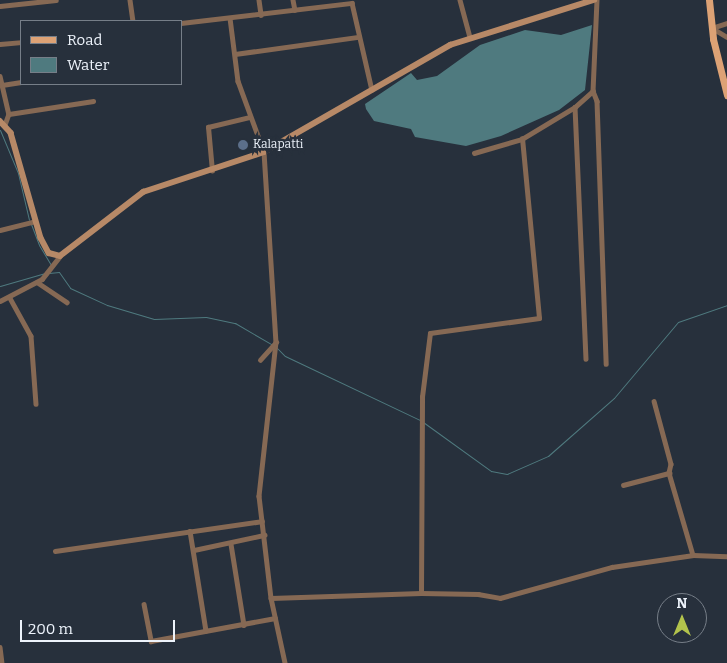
<!DOCTYPE html>
<style>
body{margin:0}
#map{position:relative;width:727px;height:663px;overflow:hidden;background:#27303c;font-family:Bitter,serif}
div>[style]{position:absolute}
[style*='--x']{left:calc(var(--x)*1px);top:calc(var(--y)*1px);width:calc(var(--w)*1px);rotate:calc(var(--a)*1deg)}
.water>*{inset:0;background:#4f7a7f}
.stream>*{height:1px;margin:-0.5px;padding:0 0.5px;transform-origin:0.5px;border-radius:0.5px;background:#4f7a7f}
.street>*{height:4.5px;margin:-2.25px;padding:0 2.25px;transform-origin:2.25px;border-radius:2.25px;background:#866954}
.secondary>*{height:5.5px;margin:-2.75px;padding:0 2.75px;transform-origin:2.75px;border-radius:2.75px;background:#b78967}
.primary>*{height:7px;margin:-3.5px;padding:0 3.5px;transform-origin:3.5px;border-radius:3.5px;background:#dda275}
.dots>*{width:14px;height:14px;translate:-50% -50%;box-sizing:border-box;border:2px solid #27303c;border-radius:50%}
span{translate:-50% -50%;white-space:nowrap;text-align:center;line-height:1.15;-webkit-text-stroke:5px #27303c;paint-order:stroke}
.poi-label{font-size:12px;color:#edf3fb}
.left{translate:0 -50%;text-align:left}
.legend{position:absolute;left:20px;top:20px;width:162px;height:65px;box-sizing:border-box;background:#27303c;border:1px solid #767e88;margin:0;padding:6px 9px;list-style:none;font-size:15px;color:#edf3fb}
.legend li{display:flex;align-items:center;gap:10px;height:25px}
.legend b{width:25px;border:1px solid #767e88}
.north{position:absolute;left:657px;top:593px;width:50px;height:50px;box-sizing:border-box;background:#27303c;border:1px solid #767e88;border-radius:50%;rotate:0deg;font-size:14px;font-weight:700;line-height:20px;text-align:center;color:#edf3fb}
.north::after{content:'';display:block;margin:auto;width:18px;height:22px;background:#b2c34c;clip-path:polygon(50% 0,100% 100%,50% 72%,0 100%)}
.scale{position:absolute;left:20px;top:620px;width:155px;height:22px;box-sizing:border-box;border:2px solid #edf3fb;border-top:0;padding-left:6px;font-size:15px;line-height:18px;white-space:nowrap;color:#edf3fb;-webkit-text-stroke:4px #27303c;paint-order:stroke}
</style>
<div id="map">
<div class="water">
<i style="clip-path:polygon(592px 25px,585px 90px,559px 110px,501px 136px,466px 146px,415px 137px,411px 129px,374px 121px,366px 109px,365px 104px,411px 73px,417px 80px,437px 76px,480px 45px,525px 30px,561px 35px)"></i>
</div>
<div class="stream">
<i style="--x:0;--y:130;--w:47;--a:67.3"></i>
<i style="--x:18;--y:173;--w:48;--a:76.8"></i>
<i style="--x:31;--y:224;--w:22;--a:69"></i>
<i style="--x:39;--y:245;--w:23;--a:59"></i>
<i style="--x:49;--y:273;--w:10;--a:-6"></i>
<i style="--x:59;--y:272;--w:19;--a:55"></i>
<i style="--x:70;--y:288;--w:41;--a:24.7"></i>
<i style="--x:107;--y:305;--w:49;--a:16.6"></i>
<i style="--x:154;--y:319;--w:52;--a:-2.2"></i>
<i style="--x:206;--y:317;--w:30;--a:12"></i>
<i style="--x:235;--y:323;--w:42;--a:30.3"></i>
<i style="--x:0;--y:286;--w:47;--a:-16.1"></i>
<i style="--x:277;--y:348;--w:11;--a:45"></i>
<i style="--x:285;--y:356;--w:149;--a:25.4"></i>
<i style="--x:423;--y:422;--w:84;--a:35.8"></i>
<i style="--x:491;--y:471;--w:16;--a:11"></i>
<i style="--x:507;--y:474;--w:45;--a:-23.7"></i>
<i style="--x:548;--y:456;--w:88;--a:-41.3"></i>
<i style="--x:614;--y:398;--w:99;--a:-49.9"></i>
<i style="--x:678;--y:322;--w:52;--a:-19.1"></i>
</div>
<div class="street">
<i style="--x:130;--y:0;--w:21;--a:82"></i>
<i style="--x:259;--y:0;--w:15;--a:82"></i>
<i style="--x:293;--y:0;--w:10;--a:79"></i>
<i style="--x:460;--y:0;--w:39;--a:75"></i>
<i style="--x:597;--y:0;--w:91;--a:92.5"></i>
<i style="--x:593;--y:91;--w:11;--a:68"></i>
<i style="--x:597;--y:101;--w:263;--a:88"></i>
<i style="--x:0;--y:6;--w:56;--a:-6.1"></i>
<i style="--x:230;--y:18;--w:64;--a:82.8"></i>
<i style="--x:238;--y:81;--w:76;--a:69.9"></i>
<i style="--x:264;--y:152;--w:190;--a:86.4"></i>
<i style="--x:276;--y:342;--w:155;--a:96.3"></i>
<i style="--x:259;--y:496;--w:103;--a:83.3"></i>
<i style="--x:271;--y:598;--w:66;--a:77.8"></i>
<i style="--x:181;--y:23;--w:172;--a:-6.7"></i>
<i style="--x:352;--y:3;--w:89;--a:77.1"></i>
<i style="--x:712;--y:28;--w:17;--a:31"></i>
<i style="--x:712;--y:28;--w:16;--a:-18"></i>
<i style="--x:0;--y:44;--w:21;--a:-5"></i>
<i style="--x:235;--y:54;--w:124;--a:-7.9"></i>
<i style="--x:0;--y:76;--w:39;--a:77"></i>
<i style="--x:9;--y:114;--w:12;--a:110"></i>
<i style="--x:2;--y:85;--w:19;--a:-9"></i>
<i style="--x:575;--y:107;--w:252;--a:87.5"></i>
<i style="--x:9;--y:114;--w:85;--a:-8.8"></i>
<i style="--x:474;--y:153;--w:50;--a:-16.3"></i>
<i style="--x:522;--y:139;--w:62;--a:-31.1"></i>
<i style="--x:575;--y:107;--w:24;--a:-42"></i>
<i style="--x:212;--y:171;--w:44;--a:-95.2"></i>
<i style="--x:208;--y:127;--w:43;--a:-13.4"></i>
<i style="--x:0;--y:230;--w:36;--a:-14"></i>
<i style="--x:37;--y:282;--w:36;--a:34"></i>
<i style="--x:10;--y:298;--w:43;--a:61.1"></i>
<i style="--x:31;--y:336;--w:68;--a:85.8"></i>
<i style="--x:0;--y:301;--w:47;--a:-27.6"></i>
<i style="--x:42;--y:279;--w:29;--a:-52"></i>
<i style="--x:260;--y:360;--w:24;--a:-48"></i>
<i style="--x:654;--y:401;--w:65;--a:74.9"></i>
<i style="--x:671;--y:464;--w:9;--a:103"></i>
<i style="--x:669;--y:473;--w:85;--a:73.7"></i>
<i style="--x:623;--y:485;--w:48;--a:-14.6"></i>
<i style="--x:190;--y:531;--w:101;--a:80.9"></i>
<i style="--x:231;--y:544;--w:82;--a:80.9"></i>
<i style="--x:194;--y:550;--w:72;--a:-12.1"></i>
<i style="--x:55;--y:551;--w:209;--a:-8.2"></i>
<i style="--x:421;--y:593;--w:196;--a:-89.7"></i>
<i style="--x:422;--y:397;--w:64;--a:-82.9"></i>
<i style="--x:430;--y:333;--w:110;--a:-7.8"></i>
<i style="--x:539;--y:318;--w:180;--a:-95.4"></i>
<i style="--x:271;--y:598;--w:150;--a:-1.9"></i>
<i style="--x:421;--y:593;--w:57;--a:1"></i>
<i style="--x:478;--y:594;--w:22;--a:10"></i>
<i style="--x:500;--y:598;--w:116;--a:-15.5"></i>
<i style="--x:612;--y:567;--w:82;--a:-8.4"></i>
<i style="--x:693;--y:555;--w:34;--a:2"></i>
<i style="--x:144;--y:604;--w:38;--a:79"></i>
<i style="--x:151;--y:641;--w:126;--a:-10.5"></i>
<i style="--x:0;--y:647;--w:16;--a:83"></i>
</div>
<div class="secondary">
<i style="--x:0;--y:121;--w:16;--a:47"></i>
<i style="--x:11;--y:133;--w:109;--a:74.1"></i>
<i style="--x:41;--y:238;--w:17;--a:62"></i>
<i style="--x:49;--y:253;--w:11;--a:15"></i>
<i style="--x:60;--y:256;--w:105;--a:-37.6"></i>
<i style="--x:143;--y:192;--w:127;--a:-18.3"></i>
<i style="--x:264;--y:152;--w:215;--a:-29.9"></i>
<i style="--x:450;--y:45;--w:151;--a:-17.4"></i>
</div>
<div class="primary">
<i style="--x:709;--y:0;--w:39;--a:84"></i>
<i style="--x:713;--y:39;--w:58;--a:76"></i>
</div>
<div class="dots">
<i style="left:243px;top:145px;background:#5c6f8a"></i>
</div>
<div class="poi-label">
<span class="left" style="left:253px;top:145px">Kalapatti</span>
</div>
<ul class="legend">
<li><b style="height:6px;background:#dda275"></b>Road</li>
<li><b style="height:14px;background:#4f7a7f"></b>Water</li>
</ul>
<div class="north">N</div>
<div class="scale">200 m</div>
</div>
